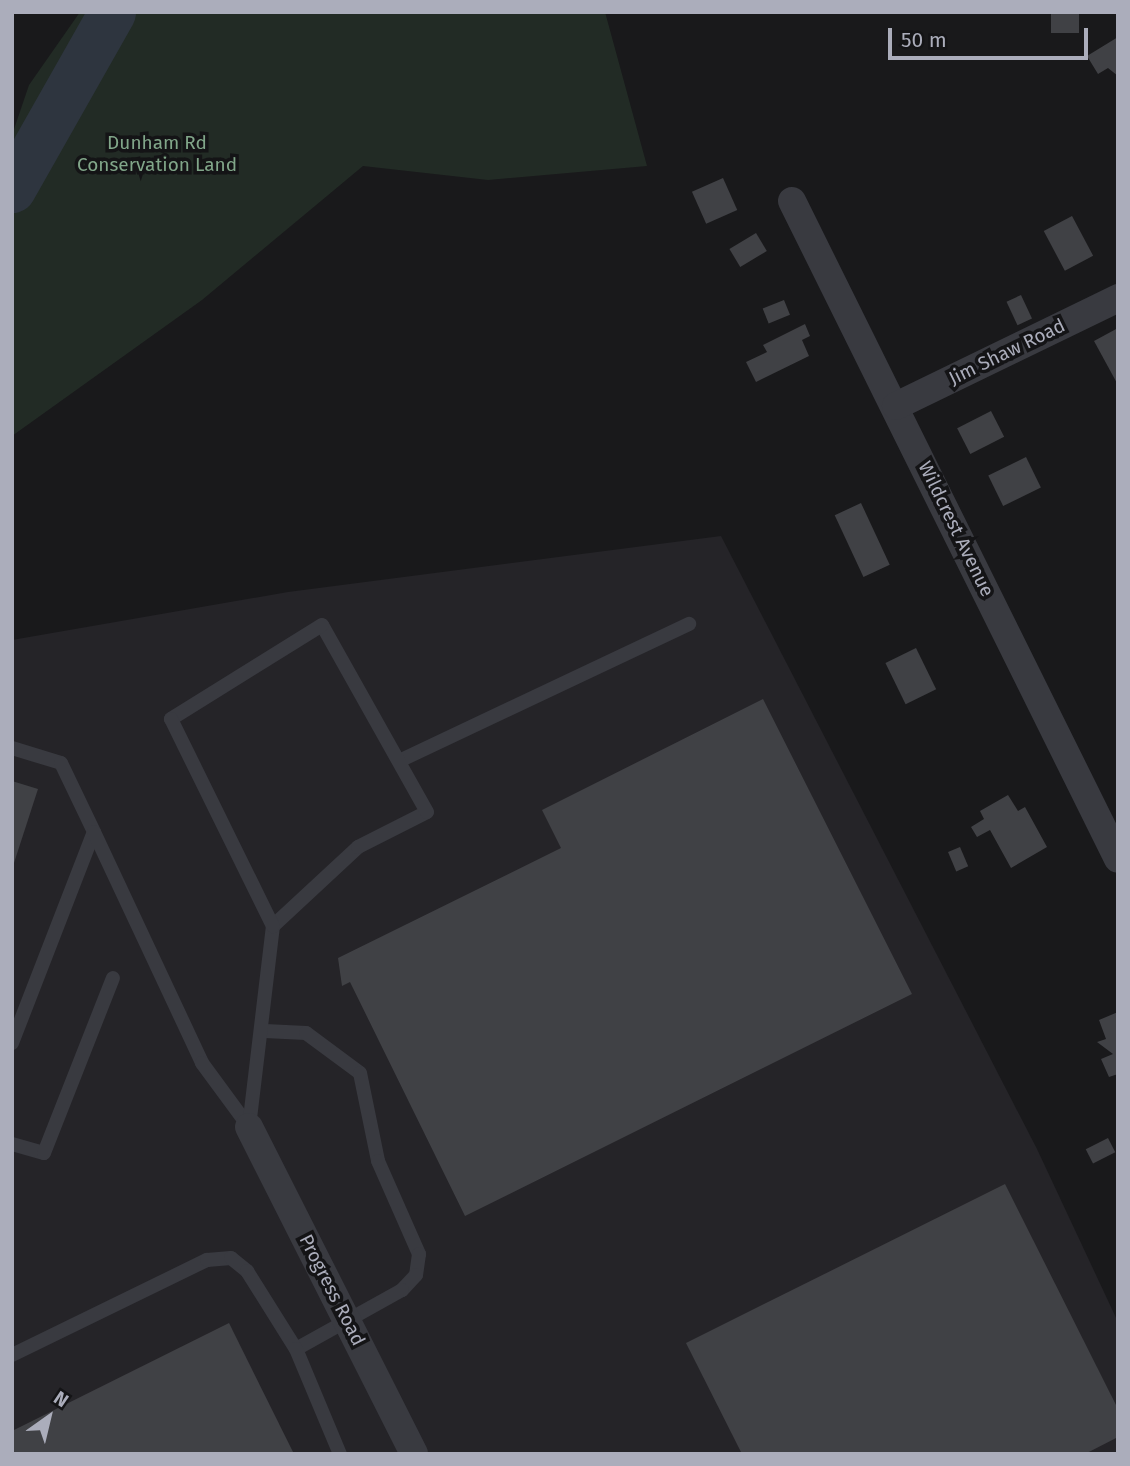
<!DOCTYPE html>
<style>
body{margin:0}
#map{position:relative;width:1130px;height:1466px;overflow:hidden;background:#19191b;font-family:"Fira Sans",sans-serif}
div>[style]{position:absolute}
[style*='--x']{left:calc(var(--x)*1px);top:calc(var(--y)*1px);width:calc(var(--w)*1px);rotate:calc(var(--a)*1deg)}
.built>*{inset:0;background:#252428}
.green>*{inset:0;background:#222b25}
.river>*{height:47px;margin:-23.5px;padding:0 23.5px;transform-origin:23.5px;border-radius:23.5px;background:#2e353f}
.building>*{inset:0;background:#404145;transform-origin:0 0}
.lane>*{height:14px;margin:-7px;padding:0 7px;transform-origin:7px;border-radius:7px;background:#393a40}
.street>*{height:28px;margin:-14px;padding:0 14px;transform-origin:14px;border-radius:14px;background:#393a40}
span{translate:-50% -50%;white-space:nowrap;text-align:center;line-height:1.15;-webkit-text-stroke:7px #141416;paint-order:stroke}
.park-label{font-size:19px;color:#81a689}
.street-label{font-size:19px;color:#abadbb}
.frame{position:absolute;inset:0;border:14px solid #abadbb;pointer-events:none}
.north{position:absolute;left:14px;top:1382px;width:70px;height:70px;-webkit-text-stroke:5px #141416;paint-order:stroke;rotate:34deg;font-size:19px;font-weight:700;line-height:28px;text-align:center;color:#abadbb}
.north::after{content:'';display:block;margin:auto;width:24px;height:32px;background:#abadbb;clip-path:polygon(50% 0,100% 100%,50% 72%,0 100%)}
.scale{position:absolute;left:888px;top:28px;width:200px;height:32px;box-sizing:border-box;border:4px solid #abadbb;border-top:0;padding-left:9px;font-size:21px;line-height:24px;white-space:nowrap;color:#abadbb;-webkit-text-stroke:5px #141416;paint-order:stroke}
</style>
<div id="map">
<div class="built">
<i style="clip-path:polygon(721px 536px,1037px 1149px,1118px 1322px,1118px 1454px,12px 1454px,12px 640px,288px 592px)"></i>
</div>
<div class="green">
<i style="clip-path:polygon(80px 12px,605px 12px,647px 166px,488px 180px,363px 166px,202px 300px,12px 436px,12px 135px,29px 85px)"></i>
</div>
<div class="river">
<i style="--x:12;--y:189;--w:203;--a:-60.5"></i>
</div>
<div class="building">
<i style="left:1051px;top:12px;width:28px;height:21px"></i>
<i style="clip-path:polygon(1118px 37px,1118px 76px,1108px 68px,1098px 74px,1087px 56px)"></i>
<i style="left:723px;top:178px;width:35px;height:34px;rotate:66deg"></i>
<i style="left:1072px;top:216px;width:45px;height:32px;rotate:62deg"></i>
<i style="left:756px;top:233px;width:21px;height:31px;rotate:59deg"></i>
<i style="left:1021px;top:295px;width:26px;height:16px;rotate:65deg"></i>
<i style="left:784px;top:300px;width:16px;height:23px;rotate:68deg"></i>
<i style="clip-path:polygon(805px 324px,810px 336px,802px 340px,809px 356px,756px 382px,746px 362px,767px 352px,763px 345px)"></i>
<i style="clip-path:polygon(1118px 328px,1118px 385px,1094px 341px)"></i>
<i style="left:991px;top:411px;width:29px;height:38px;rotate:63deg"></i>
<i style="left:1026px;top:457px;width:34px;height:42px;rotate:64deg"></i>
<i style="left:861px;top:503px;width:68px;height:29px;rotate:65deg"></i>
<i style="left:916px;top:648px;width:46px;height:34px;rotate:64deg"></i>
<i style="clip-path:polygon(763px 699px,912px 994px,465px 1216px,350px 982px,342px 986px,338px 958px,561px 848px,542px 810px)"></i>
<i style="clip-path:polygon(12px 781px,38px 789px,13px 866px,12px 866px)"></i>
<i style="clip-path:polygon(1008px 795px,1018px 811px,1025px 807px,1047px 847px,1011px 868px,990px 830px,977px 837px,971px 827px,984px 819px,980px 811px)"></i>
<i style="left:960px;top:847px;width:21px;height:13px;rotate:67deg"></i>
<i style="clip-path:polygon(1118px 1012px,1118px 1074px,1109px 1077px,1101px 1059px,1113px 1054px,1097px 1042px,1106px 1039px,1099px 1020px)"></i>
<i style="left:1108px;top:1138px;width:16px;height:25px;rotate:63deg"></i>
<i style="clip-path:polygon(1005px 1184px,1118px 1409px,1118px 1437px,1085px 1454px,742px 1454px,686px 1343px)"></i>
<i style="clip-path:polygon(229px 1323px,294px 1454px,12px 1454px,12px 1431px)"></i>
</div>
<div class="lane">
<i style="--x:12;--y:748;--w:51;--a:17"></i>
<i style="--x:61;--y:763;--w:76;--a:64.4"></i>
<i style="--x:399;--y:761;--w:321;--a:-25.3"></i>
<i style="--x:265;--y:1031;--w:41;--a:2.8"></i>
<i style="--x:306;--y:1033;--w:67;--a:36.5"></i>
<i style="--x:360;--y:1073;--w:90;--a:78.4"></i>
<i style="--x:378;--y:1161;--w:102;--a:66.2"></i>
<i style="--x:419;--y:1254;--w:21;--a:98"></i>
<i style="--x:416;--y:1275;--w:21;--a:133"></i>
<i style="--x:402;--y:1290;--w:121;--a:150.9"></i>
<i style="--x:12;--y:1043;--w:226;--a:-68.8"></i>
<i style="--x:94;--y:832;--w:255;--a:64.9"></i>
<i style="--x:202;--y:1063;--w:79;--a:53.7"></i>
<i style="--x:249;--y:1127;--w:202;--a:-83.2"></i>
<i style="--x:273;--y:926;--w:116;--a:-42.9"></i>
<i style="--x:358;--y:847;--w:77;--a:-26.9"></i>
<i style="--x:427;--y:812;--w:214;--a:-119.3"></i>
<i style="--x:322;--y:625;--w:178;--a:148.1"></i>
<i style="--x:171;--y:719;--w:231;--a:63.8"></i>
<i style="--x:12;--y:1144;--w:33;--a:16"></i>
<i style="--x:44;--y:1153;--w:188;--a:-68.5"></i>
<i style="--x:12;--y:1355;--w:217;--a:-26"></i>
<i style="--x:207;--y:1260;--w:24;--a:-5"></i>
<i style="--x:231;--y:1258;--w:21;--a:39"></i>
<i style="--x:247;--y:1271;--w:92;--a:57.9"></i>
<i style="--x:296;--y:1349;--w:114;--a:67.3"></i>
</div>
<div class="street">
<i style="--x:792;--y:201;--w:734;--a:63.64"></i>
<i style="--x:896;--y:406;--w:247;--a:-25.9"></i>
<i style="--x:249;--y:1127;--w:366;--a:63.2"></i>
</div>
<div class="park-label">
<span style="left:157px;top:154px">Dunham Rd<br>Conservation Land</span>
</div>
<div class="street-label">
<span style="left:1007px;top:352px;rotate:-26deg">Jim Shaw Road</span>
<span style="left:956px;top:529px;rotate:64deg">Wildcrest Avenue</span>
<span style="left:332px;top:1290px;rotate:63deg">Progress Road</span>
</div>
<div class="frame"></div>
<div class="north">N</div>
<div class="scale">50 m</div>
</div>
